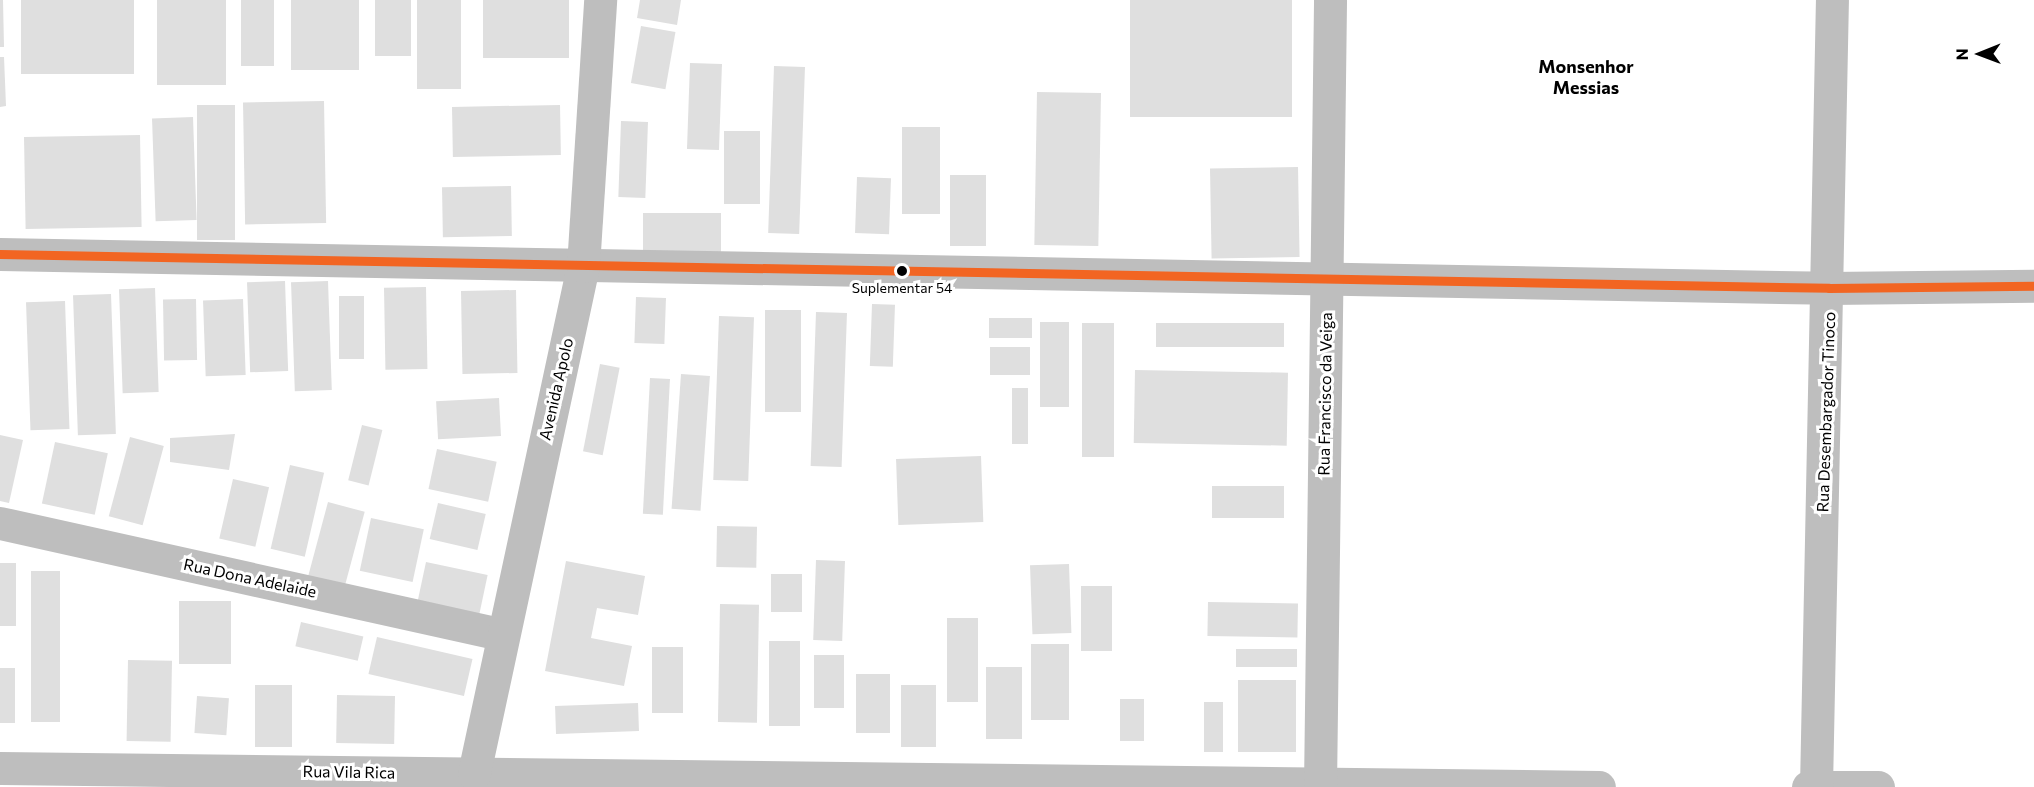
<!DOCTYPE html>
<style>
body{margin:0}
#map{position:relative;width:2034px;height:787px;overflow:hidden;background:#fff;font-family:Commissioner,sans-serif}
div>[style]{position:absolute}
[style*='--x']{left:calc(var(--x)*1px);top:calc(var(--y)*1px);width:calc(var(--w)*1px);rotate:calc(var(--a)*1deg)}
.building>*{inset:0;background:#dfdfdf;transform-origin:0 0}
.minor>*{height:33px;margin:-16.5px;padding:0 16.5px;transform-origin:16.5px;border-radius:16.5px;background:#bebebe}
.bus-1>*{height:9px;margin:-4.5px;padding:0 4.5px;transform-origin:4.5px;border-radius:4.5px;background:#f26522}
.dots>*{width:16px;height:16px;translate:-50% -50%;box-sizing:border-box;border:3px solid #fff;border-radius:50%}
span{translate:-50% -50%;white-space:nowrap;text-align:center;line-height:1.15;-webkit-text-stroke:6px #fff;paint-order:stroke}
.bus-label{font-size:14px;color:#000}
.street-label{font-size:16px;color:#000}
.neighbourhood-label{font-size:18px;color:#000;font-weight:700}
.north{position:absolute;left:1950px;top:24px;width:60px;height:60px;-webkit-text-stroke:4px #fff;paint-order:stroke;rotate:269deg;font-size:16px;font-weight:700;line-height:24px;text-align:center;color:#000}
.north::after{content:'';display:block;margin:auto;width:21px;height:27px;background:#000;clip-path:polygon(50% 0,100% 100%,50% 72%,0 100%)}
</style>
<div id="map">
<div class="building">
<i style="clip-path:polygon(0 0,3px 0,4px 47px,0 47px)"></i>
<i style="left:21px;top:0;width:113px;height:74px"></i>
<i style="left:157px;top:0;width:69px;height:85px"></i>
<i style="left:241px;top:0;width:33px;height:66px"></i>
<i style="left:291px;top:0;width:68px;height:70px"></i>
<i style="left:375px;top:0;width:36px;height:56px"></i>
<i style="left:417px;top:0;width:44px;height:89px"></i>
<i style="left:483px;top:0;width:86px;height:58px"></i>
<i style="clip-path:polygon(640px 0,681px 0,677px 25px,637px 18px)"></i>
<i style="left:1130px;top:0;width:162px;height:117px"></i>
<i style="left:641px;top:26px;width:35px;height:58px;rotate:10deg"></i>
<i style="clip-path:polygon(0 57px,4px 57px,6px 106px,0 107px)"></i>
<i style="left:690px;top:63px;width:32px;height:86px;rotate:2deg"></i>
<i style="left:774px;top:66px;width:31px;height:167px;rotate:2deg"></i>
<i style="left:1037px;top:92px;width:64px;height:153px;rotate:1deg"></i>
<i style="left:324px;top:101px;width:122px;height:81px;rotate:89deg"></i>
<i style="left:197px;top:105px;width:38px;height:135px"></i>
<i style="left:560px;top:105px;width:50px;height:108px;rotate:89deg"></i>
<i style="left:193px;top:117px;width:103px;height:41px;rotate:88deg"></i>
<i style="left:621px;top:121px;width:27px;height:76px;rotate:2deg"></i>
<i style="left:902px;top:127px;width:38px;height:87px"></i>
<i style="left:724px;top:131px;width:36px;height:73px"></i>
<i style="left:140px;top:135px;width:92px;height:116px;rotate:89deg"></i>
<i style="left:1298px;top:167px;width:90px;height:88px;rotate:89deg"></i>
<i style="left:950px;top:175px;width:36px;height:71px"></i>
<i style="left:857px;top:177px;width:34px;height:56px;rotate:2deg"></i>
<i style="left:511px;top:186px;width:50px;height:69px;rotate:89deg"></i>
<i style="left:721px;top:213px;width:39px;height:78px;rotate:90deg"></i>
<i style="left:285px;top:281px;width:90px;height:38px;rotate:88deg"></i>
<i style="left:328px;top:281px;width:109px;height:37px;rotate:88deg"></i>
<i style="left:426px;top:287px;width:82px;height:42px;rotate:89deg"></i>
<i style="left:155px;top:288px;width:104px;height:36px;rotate:88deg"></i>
<i style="left:516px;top:290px;width:83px;height:55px;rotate:89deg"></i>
<i style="left:111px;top:294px;width:140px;height:38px;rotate:88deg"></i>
<i style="left:339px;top:296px;width:25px;height:63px"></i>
<i style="left:636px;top:297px;width:30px;height:46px;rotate:2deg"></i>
<i style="left:196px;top:299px;width:61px;height:33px;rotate:89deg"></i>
<i style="left:243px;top:299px;width:76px;height:40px;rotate:88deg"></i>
<i style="left:65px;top:301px;width:128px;height:39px;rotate:88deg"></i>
<i style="left:872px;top:304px;width:23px;height:62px;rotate:2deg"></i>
<i style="left:765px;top:310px;width:36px;height:102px"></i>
<i style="left:816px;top:312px;width:31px;height:154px;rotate:2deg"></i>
<i style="left:719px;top:316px;width:35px;height:164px;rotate:2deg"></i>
<i style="left:1032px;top:318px;width:20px;height:43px;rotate:90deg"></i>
<i style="left:1040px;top:322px;width:29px;height:85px"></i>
<i style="left:1082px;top:323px;width:32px;height:134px"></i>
<i style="left:1284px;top:323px;width:24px;height:128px;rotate:90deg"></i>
<i style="left:1030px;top:347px;width:28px;height:40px;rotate:90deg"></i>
<i style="left:600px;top:364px;width:20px;height:89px;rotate:11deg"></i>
<i style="left:1135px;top:370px;width:153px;height:73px;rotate:1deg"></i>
<i style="left:681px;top:374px;width:29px;height:135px;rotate:4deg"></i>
<i style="left:650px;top:378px;width:20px;height:136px;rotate:3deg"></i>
<i style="left:1012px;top:388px;width:16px;height:56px"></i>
<i style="left:499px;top:398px;width:38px;height:63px;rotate:87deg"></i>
<i style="left:362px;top:425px;width:21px;height:57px;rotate:14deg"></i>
<i style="clip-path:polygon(235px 434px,229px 470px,170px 462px,170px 438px)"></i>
<i style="clip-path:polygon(0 435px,23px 440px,9px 503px,0 501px)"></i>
<i style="left:130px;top:437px;width:35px;height:82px;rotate:15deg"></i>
<i style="left:55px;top:442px;width:54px;height:63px;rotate:12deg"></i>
<i style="left:437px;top:449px;width:61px;height:41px;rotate:12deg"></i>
<i style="left:981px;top:456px;width:66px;height:85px;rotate:88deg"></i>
<i style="left:290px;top:465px;width:35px;height:86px;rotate:13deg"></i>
<i style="left:233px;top:479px;width:37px;height:61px;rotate:13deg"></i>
<i style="left:1212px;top:486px;width:72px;height:32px"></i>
<i style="left:328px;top:502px;width:38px;height:77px;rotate:15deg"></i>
<i style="left:438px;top:503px;width:49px;height:37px;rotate:13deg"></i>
<i style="left:371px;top:518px;width:54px;height:54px;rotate:12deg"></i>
<i style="left:717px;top:526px;width:40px;height:41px;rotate:1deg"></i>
<i style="left:816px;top:560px;width:29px;height:80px;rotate:2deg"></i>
<i style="clip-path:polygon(566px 561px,645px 576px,638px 615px,597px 608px,591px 638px,632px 646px,624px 686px,545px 671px)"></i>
<i style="left:426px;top:562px;width:63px;height:41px;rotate:12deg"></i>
<i style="left:0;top:563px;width:16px;height:63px"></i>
<i style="left:1069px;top:564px;width:69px;height:39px;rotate:88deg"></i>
<i style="left:31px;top:571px;width:29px;height:151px"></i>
<i style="left:771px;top:574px;width:31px;height:38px"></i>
<i style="left:1081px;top:586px;width:31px;height:65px"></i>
<i style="left:179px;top:601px;width:52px;height:63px"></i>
<i style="left:1208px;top:602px;width:90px;height:34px;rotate:1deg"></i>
<i style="left:720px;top:604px;width:39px;height:118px;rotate:1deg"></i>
<i style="left:947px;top:618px;width:31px;height:84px"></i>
<i style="left:301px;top:622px;width:64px;height:25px;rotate:13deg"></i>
<i style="left:377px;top:637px;width:98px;height:38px;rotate:13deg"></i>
<i style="left:769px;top:641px;width:31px;height:85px"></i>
<i style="left:1031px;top:644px;width:38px;height:76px"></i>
<i style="left:652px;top:647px;width:31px;height:66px"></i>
<i style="left:1236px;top:649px;width:61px;height:18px"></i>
<i style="left:814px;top:655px;width:30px;height:53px"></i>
<i style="left:128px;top:660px;width:44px;height:81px;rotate:1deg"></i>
<i style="left:986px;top:667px;width:36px;height:72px"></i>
<i style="left:0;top:668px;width:15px;height:55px"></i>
<i style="left:890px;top:674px;width:59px;height:34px;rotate:90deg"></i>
<i style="left:1238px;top:680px;width:58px;height:72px"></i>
<i style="left:255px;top:685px;width:37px;height:62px"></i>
<i style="left:901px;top:685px;width:35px;height:62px"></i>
<i style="left:337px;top:695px;width:58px;height:48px;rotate:1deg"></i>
<i style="left:197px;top:696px;width:32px;height:37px;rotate:4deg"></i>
<i style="left:1120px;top:699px;width:24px;height:42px"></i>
<i style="left:1204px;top:702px;width:19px;height:50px"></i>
<i style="left:638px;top:703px;width:28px;height:83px;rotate:88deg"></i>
</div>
<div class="minor">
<i style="--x:0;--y:254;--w:1829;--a:1.06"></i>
<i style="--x:1829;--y:288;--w:205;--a:-0.6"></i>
<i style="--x:0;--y:523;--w:512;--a:12.52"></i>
<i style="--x:0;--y:768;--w:1599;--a:0.68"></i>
<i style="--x:474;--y:773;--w:519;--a:-77.87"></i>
<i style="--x:583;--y:266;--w:267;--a:-86.3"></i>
<i style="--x:1320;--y:787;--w:787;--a:-89.27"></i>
<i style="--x:1808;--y:787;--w:70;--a:0"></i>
<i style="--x:1816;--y:787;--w:787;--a:-88.84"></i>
</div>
<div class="bus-1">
<i style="--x:0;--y:254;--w:1829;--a:1.06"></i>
<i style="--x:1829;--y:288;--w:205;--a:-0.6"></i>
</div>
<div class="dots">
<i style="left:902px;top:271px;background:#000"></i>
</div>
<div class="bus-label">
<span style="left:902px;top:288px">Suplementar 54</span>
</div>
<div class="street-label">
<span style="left:556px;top:389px;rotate:-77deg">Avenida Apolo</span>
<span style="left:1325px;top:394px;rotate:-89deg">Rua Francisco da Veiga</span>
<span style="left:1826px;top:412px;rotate:-88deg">Rua Desembargador Tinoco</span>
<span style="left:250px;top:578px;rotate:12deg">Rua Dona Adelaide</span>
<span style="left:349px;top:772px;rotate:1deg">Rua Vila Rica</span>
</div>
<div class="neighbourhood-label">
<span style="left:1586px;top:77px">Monsenhor<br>Messias</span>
</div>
<div class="north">N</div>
</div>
